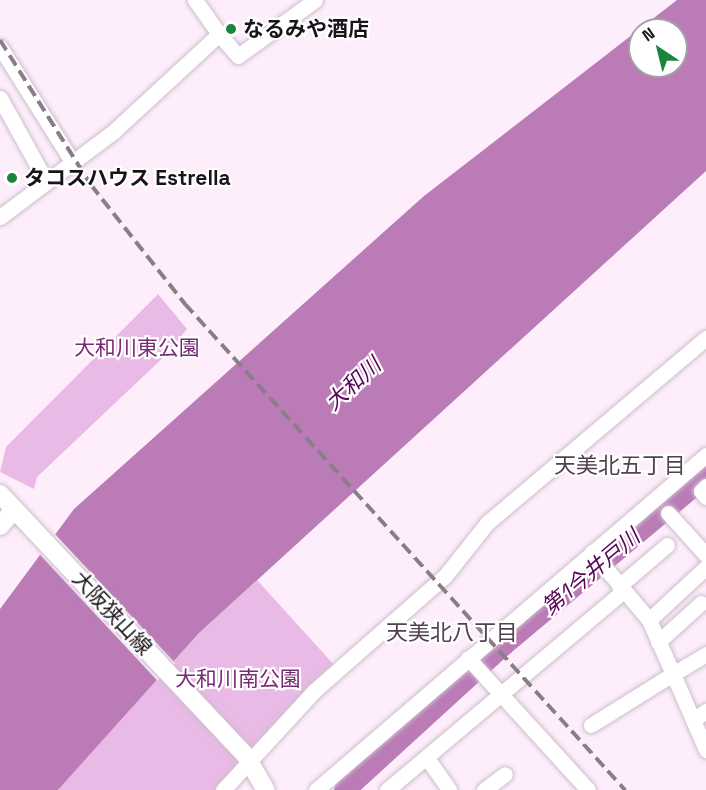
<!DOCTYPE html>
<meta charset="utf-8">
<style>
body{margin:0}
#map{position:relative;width:706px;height:790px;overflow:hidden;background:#feeefc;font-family:"Space Grotesk","Noto Sans JP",sans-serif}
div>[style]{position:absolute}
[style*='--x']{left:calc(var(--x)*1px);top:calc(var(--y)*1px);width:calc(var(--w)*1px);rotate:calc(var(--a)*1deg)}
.green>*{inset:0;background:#e8bae5}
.water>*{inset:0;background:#ba7bb7}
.pier>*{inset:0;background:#feeefc;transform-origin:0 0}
.river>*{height:21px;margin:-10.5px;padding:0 10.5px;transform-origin:10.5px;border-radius:10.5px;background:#ba7bb7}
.roads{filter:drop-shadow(0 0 2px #cdbecc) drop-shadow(0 0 2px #cdbecc)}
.minor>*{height:15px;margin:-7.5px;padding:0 7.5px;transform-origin:7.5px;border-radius:7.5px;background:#fff}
.major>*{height:18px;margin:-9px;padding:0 9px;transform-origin:9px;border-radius:9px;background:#fff}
.rail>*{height:4px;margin-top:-2px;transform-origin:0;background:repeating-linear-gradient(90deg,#897e88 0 12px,transparent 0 18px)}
.dots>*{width:16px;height:16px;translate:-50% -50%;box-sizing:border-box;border:3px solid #fff;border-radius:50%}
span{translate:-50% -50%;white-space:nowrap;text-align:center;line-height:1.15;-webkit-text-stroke:4.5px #fff;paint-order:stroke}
.poi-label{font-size:21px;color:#191419;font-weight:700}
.left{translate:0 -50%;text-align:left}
.park-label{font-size:21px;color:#772b75}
.street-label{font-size:21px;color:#191419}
.water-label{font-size:22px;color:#570656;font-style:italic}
.neighbourhood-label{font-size:22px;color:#50434f}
.north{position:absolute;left:628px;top:18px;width:60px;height:60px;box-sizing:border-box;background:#fff;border:2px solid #a3a1a3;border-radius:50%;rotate:325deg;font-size:16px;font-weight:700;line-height:24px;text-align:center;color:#191419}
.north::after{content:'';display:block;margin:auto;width:21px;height:27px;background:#1a853b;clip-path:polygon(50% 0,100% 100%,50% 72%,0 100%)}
</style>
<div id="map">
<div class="green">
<i style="clip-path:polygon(158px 294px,187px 329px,168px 353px,37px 477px,34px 489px,0 472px,6px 447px)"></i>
<i style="clip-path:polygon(257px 580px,336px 667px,217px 790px,58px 790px,199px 633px)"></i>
</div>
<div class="water">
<i style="clip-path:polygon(evenodd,677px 0,706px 0,706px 171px,199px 633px,58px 790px,0 790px,0 609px,74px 509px,424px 196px,677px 0,640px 30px,676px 30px,676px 66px,640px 66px,640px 30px)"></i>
</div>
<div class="pier">
<i style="left:53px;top:532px;width:180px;height:25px;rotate:47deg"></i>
</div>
<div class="river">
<i style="--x:344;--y:790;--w:217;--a:-42.4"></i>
<i style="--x:504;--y:644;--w:263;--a:-39.9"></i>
</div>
<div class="roads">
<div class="minor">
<i style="--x:219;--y:34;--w:29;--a:49"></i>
<i style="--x:238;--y:56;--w:95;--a:-36"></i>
<i style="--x:0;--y:47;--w:128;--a:57.8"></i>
<i style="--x:0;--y:98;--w:95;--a:61"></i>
<i style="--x:0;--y:217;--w:143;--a:-37"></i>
<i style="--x:114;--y:131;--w:143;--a:-42.7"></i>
<i style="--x:219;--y:34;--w:42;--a:-125.2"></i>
<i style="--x:706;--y:486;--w:7;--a:135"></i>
<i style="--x:701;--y:491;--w:8;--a:50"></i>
<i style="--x:668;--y:513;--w:57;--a:47.9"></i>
<i style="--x:592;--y:552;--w:89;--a:50"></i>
<i style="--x:649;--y:620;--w:59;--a:66"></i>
<i style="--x:673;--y:674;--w:39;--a:-31"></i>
<i style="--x:619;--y:586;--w:63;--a:-40.5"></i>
<i style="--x:649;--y:620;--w:78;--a:-42.9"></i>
<i style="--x:658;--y:642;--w:58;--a:-42.2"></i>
<i style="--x:468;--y:658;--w:178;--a:47.7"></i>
<i style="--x:693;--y:720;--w:16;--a:-35"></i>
<i style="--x:591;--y:725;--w:97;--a:-31.9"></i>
<i style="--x:673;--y:674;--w:83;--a:66.5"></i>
<i style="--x:427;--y:758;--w:39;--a:55"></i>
<i style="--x:223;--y:790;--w:134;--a:-47.4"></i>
<i style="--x:314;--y:691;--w:174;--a:-41.3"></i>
<i style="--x:445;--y:576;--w:68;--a:-51.6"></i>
<i style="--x:487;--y:523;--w:287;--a:-40.2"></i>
<i style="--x:316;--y:790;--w:514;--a:-40.66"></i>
<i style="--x:387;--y:790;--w:309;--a:-40.1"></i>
<i style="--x:484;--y:790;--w:26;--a:-37"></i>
</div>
<div class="major">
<i style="--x:0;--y:494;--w:359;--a:46.8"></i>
<i style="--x:246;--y:756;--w:39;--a:60"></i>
<i style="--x:0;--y:526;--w:21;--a:-49"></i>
</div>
</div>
<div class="rail">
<i style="--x:0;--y:40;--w:171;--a:57.9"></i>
<i style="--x:91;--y:185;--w:152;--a:51.7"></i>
<i style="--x:185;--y:304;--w:656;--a:47.84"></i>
</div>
<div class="dots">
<i style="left:231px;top:29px;background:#1a853b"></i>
<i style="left:12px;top:178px;background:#1a853b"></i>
</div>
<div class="poi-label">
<span class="left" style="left:243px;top:29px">なるみや酒店</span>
<span class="left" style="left:24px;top:178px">タコスハウス Estrella</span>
</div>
<div class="park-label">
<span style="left:137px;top:348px">大和川東公園</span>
<span style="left:238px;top:679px">大和川南公園</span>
</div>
<div class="street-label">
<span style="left:112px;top:613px;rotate:47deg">大阪狭山線</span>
</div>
<div class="water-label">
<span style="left:353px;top:384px;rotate:-42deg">大和川</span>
<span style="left:591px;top:572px;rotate:-40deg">第1今井戸川</span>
</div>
<div class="neighbourhood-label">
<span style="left:620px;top:466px">天美北五丁目</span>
<span style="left:452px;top:633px">天美北八丁目</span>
</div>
<div class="north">N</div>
</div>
